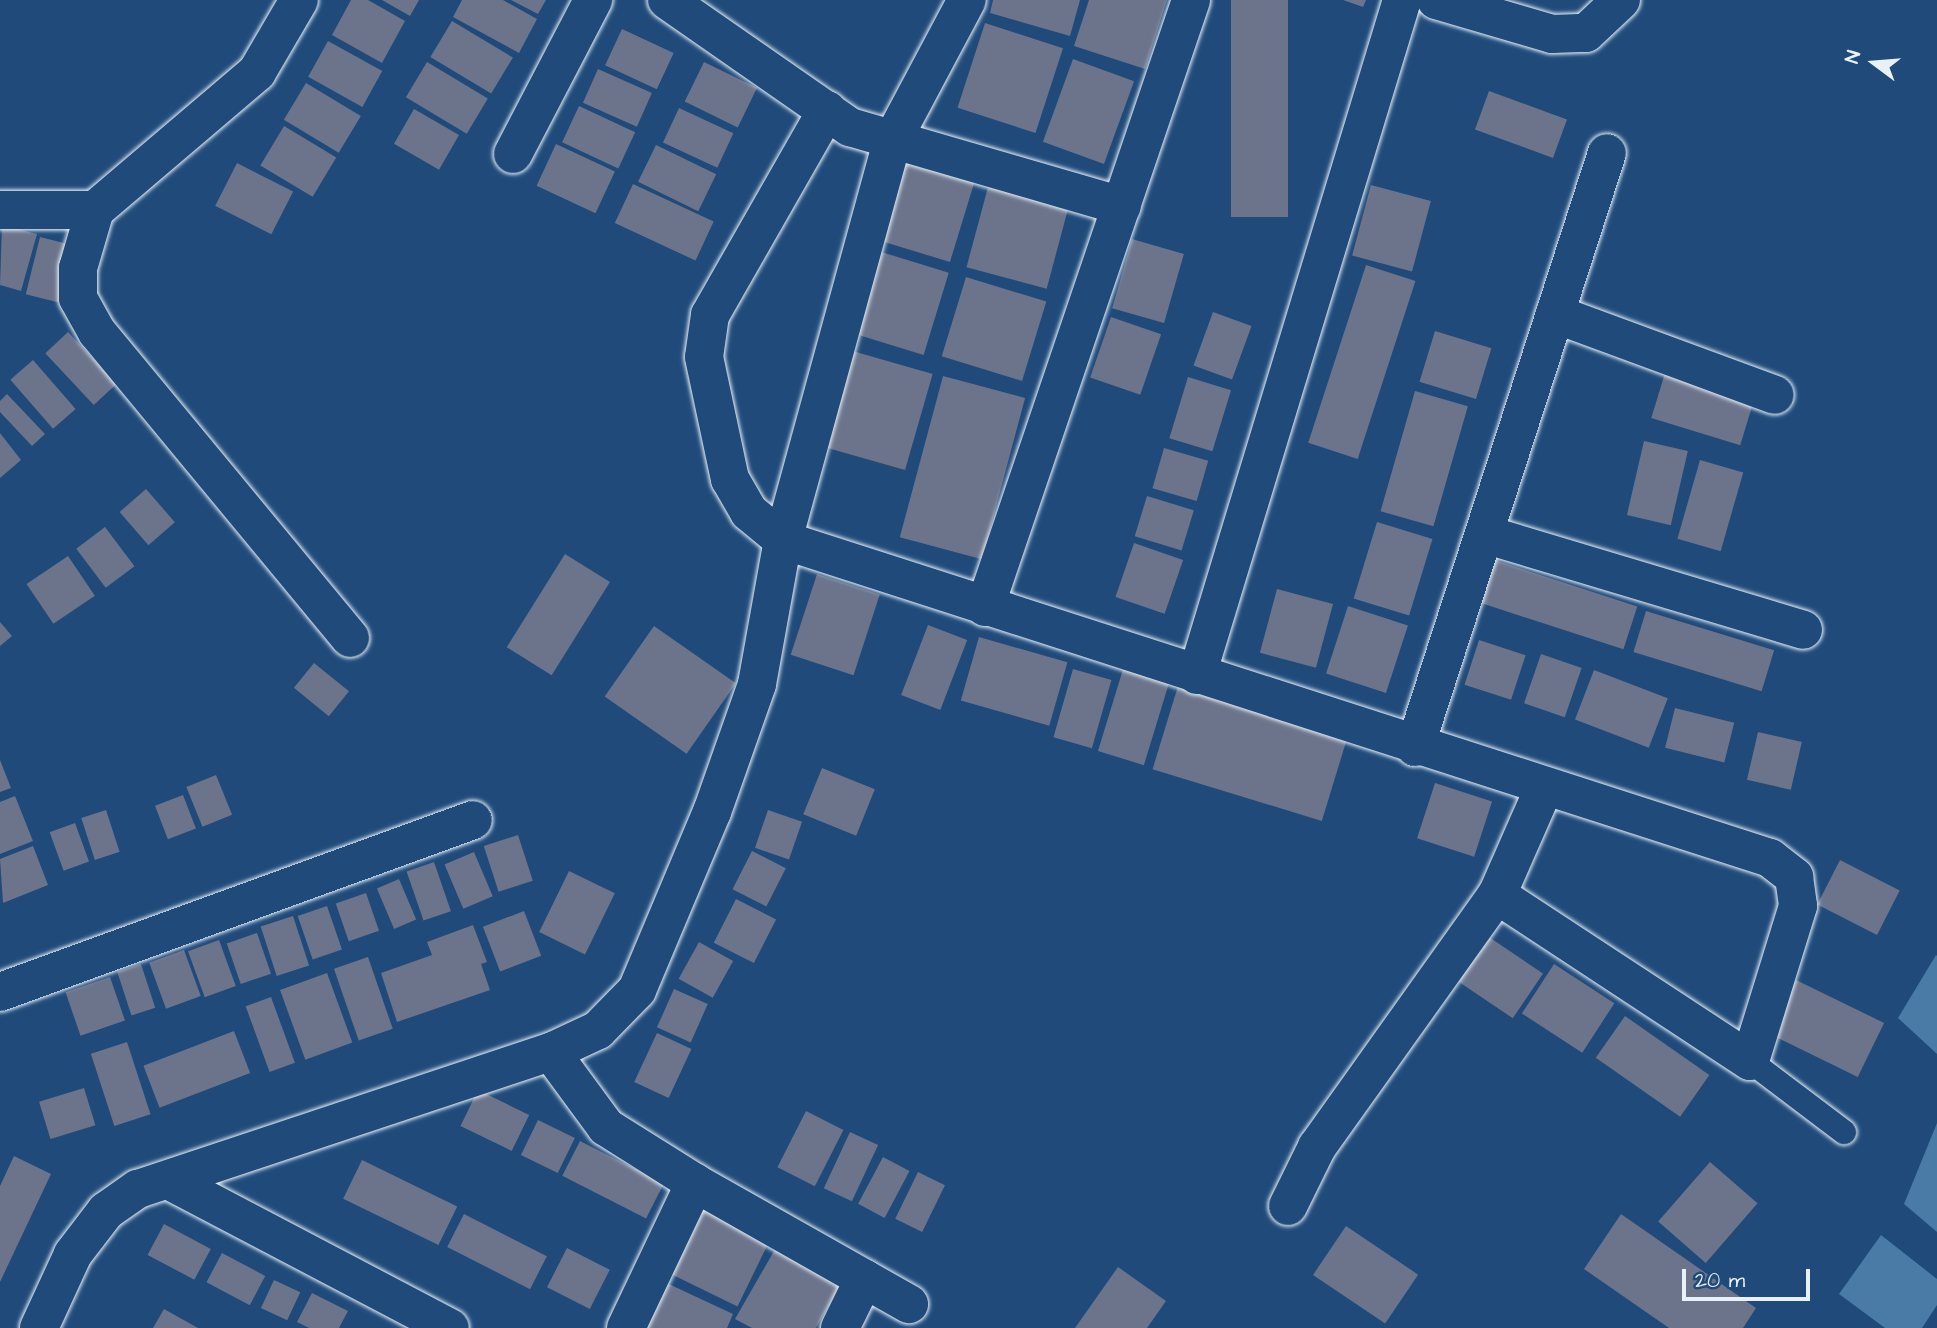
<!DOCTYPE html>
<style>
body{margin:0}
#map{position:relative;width:1937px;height:1328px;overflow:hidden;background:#1f4a7a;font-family:"Architects Daughter",sans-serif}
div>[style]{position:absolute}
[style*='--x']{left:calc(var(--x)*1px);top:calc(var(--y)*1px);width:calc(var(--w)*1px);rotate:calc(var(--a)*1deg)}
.water>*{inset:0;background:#497ba6}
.building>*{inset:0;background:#6b748b;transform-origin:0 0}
.roads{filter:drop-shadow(0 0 2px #e8f1f8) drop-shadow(0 0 2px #e8f1f8)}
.lane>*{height:24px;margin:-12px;padding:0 12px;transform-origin:12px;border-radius:12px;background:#1f4a7a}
.street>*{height:38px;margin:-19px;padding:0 19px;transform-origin:19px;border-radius:19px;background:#1f4a7a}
span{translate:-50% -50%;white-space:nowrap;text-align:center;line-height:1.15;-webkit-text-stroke:6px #1f4a7a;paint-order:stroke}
.north{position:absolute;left:1839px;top:28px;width:70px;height:70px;-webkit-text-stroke:5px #1f4a7a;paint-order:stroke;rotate:286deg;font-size:19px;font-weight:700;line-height:28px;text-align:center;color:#e8f1f8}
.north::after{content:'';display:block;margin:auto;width:24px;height:32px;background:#e8f1f8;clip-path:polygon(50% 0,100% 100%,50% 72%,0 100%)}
.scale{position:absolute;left:1682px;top:1269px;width:128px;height:32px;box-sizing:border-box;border:4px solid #e8f1f8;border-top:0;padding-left:9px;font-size:21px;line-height:24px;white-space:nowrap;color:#e8f1f8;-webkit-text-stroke:5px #1f4a7a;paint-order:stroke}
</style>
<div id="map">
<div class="water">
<i style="clip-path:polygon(1936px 955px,1937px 956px,1937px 1054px,1898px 1018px)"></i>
<i style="clip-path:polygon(1937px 1123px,1937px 1232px,1904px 1204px)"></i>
<i style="clip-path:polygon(1881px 1235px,1937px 1279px,1937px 1305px,1922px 1328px,1885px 1328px,1839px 1294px)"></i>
</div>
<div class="building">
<i style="clip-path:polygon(351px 0,368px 0,405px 21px,382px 63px,332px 35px)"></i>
<i style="clip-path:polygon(382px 0,419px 0,410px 16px)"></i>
<i style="clip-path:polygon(462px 0,503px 0,537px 19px,519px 53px,453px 17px)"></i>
<i style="clip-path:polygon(511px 0,546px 0,538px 14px)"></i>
<i style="clip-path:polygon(993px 0,1080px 0,1070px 36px,990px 13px)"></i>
<i style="clip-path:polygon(1089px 0,1167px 0,1145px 69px,1074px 46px)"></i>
<i style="left:1231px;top:0;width:57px;height:217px"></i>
<i style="clip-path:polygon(1343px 0,1366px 0,1363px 7px)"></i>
<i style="left:452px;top:21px;width:71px;height:42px;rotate:31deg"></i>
<i style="left:985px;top:23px;width:82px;height:89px;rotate:18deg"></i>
<i style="left:622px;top:29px;width:57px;height:40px;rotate:25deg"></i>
<i style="left:328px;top:41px;width:62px;height:41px;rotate:29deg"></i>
<i style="left:1073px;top:59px;width:65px;height:88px;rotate:20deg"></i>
<i style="left:427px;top:62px;width:71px;height:41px;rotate:31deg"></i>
<i style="left:704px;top:62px;width:59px;height:44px;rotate:26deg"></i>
<i style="left:598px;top:69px;width:59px;height:37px;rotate:24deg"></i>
<i style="left:306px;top:83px;width:64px;height:43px;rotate:31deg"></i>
<i style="left:1489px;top:91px;width:83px;height:41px;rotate:20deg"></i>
<i style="left:579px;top:106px;width:62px;height:40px;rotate:25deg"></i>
<i style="left:679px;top:108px;width:60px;height:38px;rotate:25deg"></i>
<i style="left:414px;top:109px;width:52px;height:40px;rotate:30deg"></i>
<i style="left:284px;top:126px;width:61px;height:46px;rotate:31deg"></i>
<i style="left:556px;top:144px;width:65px;height:46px;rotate:25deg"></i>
<i style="left:656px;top:145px;width:67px;height:41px;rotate:26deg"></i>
<i style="left:908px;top:153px;width:72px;height:92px;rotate:17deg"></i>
<i style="left:237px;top:163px;width:63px;height:48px;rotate:27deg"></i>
<i style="left:633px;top:184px;width:89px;height:43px;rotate:25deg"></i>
<i style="left:1371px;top:185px;width:62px;height:73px;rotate:15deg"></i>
<i style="left:988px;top:187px;width:83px;height:83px;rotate:15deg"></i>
<i style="clip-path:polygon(2px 225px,37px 234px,21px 291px,0 285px)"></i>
<i style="left:40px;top:237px;width:36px;height:59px;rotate:14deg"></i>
<i style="left:1132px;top:239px;width:54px;height:72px;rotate:16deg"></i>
<i style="left:878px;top:251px;width:74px;height:86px;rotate:17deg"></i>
<i style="left:1366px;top:265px;width:52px;height:187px;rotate:18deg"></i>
<i style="left:966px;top:277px;width:84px;height:83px;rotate:17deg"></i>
<i style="left:1213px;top:312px;width:41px;height:57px;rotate:20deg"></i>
<i style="left:1111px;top:317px;width:53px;height:64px;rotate:19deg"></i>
<i style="left:1435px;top:331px;width:59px;height:53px;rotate:17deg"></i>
<i style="left:68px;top:332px;width:71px;height:31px;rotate:47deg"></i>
<i style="left:849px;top:350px;width:87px;height:100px;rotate:16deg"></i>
<i style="left:33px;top:360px;width:65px;height:30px;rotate:49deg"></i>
<i style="left:1665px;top:373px;width:93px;height:47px;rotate:17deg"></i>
<i style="left:943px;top:376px;width:85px;height:167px;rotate:15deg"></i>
<i style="left:1188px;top:377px;width:45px;height:64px;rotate:17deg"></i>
<i style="left:1415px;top:391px;width:55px;height:125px;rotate:16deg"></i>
<i style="clip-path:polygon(7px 394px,45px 434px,32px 446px,0 412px,0 401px)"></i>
<i style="clip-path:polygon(0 433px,21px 460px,0 478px)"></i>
<i style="left:1644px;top:441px;width:45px;height:76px;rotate:13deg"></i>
<i style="left:1164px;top:448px;width:46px;height:42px;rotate:16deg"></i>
<i style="left:1700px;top:460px;width:45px;height:82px;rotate:16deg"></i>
<i style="left:146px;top:489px;width:44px;height:35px;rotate:49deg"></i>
<i style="left:1147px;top:496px;width:49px;height:42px;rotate:17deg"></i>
<i style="left:1377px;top:522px;width:58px;height:80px;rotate:17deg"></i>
<i style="left:105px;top:527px;width:49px;height:36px;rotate:53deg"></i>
<i style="left:1134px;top:543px;width:52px;height:57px;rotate:19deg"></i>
<i style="left:565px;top:554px;width:53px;height:110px;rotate:32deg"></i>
<i style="left:68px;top:556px;width:48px;height:50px;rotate:56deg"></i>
<i style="left:1488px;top:558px;width:157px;height:45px;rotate:18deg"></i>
<i style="left:817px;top:574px;width:66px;height:85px;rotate:18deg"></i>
<i style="left:1277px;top:589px;width:58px;height:66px;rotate:15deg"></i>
<i style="left:1348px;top:606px;width:63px;height:71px;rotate:18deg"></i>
<i style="left:1646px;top:611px;width:134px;height:43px;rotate:17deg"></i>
<i style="clip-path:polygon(0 622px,12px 636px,0 646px)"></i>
<i style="left:928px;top:625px;width:42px;height:75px;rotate:21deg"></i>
<i style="left:654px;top:626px;width:100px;height:86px;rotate:35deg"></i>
<i style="left:979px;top:637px;width:92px;height:66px;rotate:16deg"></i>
<i style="left:1479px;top:640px;width:49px;height:47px;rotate:18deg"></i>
<i style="left:1541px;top:654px;width:43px;height:52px;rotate:19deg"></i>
<i style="left:314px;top:663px;width:45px;height:32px;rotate:39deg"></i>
<i style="left:1124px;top:666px;width:48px;height:89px;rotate:17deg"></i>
<i style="left:1073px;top:669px;width:40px;height:71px;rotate:16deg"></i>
<i style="left:1594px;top:670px;width:79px;height:53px;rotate:21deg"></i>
<i style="left:1178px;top:686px;width:177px;height:87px;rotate:17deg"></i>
<i style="left:1675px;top:708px;width:61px;height:41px;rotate:14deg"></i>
<i style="left:1758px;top:732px;width:45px;height:49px;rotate:13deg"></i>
<i style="clip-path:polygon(0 760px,11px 788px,0 792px)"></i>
<i style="left:822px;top:768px;width:57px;height:50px;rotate:22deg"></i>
<i style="left:216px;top:775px;width:43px;height:32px;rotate:68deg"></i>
<i style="left:1435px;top:783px;width:60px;height:58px;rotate:18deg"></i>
<i style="left:183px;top:795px;width:36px;height:30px;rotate:69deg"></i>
<i style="clip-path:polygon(15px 796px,33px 841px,0 854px,0 802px)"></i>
<i style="left:106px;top:810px;width:44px;height:26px;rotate:72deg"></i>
<i style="left:768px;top:810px;width:36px;height:40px;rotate:19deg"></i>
<i style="left:75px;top:823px;width:41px;height:27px;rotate:70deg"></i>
<i style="left:518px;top:835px;width:48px;height:36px;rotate:72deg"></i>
<i style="clip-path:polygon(33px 846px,48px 885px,3px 903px,0 859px)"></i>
<i style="left:752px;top:851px;width:38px;height:43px;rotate:27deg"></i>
<i style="left:474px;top:852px;width:48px;height:32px;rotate:67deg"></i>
<i style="left:1840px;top:860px;width:67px;height:50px;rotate:27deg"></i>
<i style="left:434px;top:862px;width:52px;height:29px;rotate:71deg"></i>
<i style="left:569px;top:871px;width:51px;height:68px;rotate:26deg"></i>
<i style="left:399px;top:879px;width:44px;height:24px;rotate:67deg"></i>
<i style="left:366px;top:893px;width:40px;height:32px;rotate:71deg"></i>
<i style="left:736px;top:899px;width:45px;height:49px;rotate:27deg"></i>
<i style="left:327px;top:906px;width:46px;height:31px;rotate:71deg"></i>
<i style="left:524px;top:911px;width:48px;height:44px;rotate:69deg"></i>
<i style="left:293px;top:916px;width:52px;height:34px;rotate:72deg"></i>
<i style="clip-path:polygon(473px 925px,487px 962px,481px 964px,490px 990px,397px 1022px,381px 973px,432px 955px,427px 942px)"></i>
<i style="left:1480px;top:931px;width:76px;height:54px;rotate:34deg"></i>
<i style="left:257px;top:933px;width:43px;height:32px;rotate:71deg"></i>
<i style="left:219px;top:940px;width:49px;height:33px;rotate:70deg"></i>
<i style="left:699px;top:942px;width:39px;height:42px;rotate:29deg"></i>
<i style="left:184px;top:950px;width:49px;height:37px;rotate:70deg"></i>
<i style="left:368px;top:957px;width:76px;height:36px;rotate:71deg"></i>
<i style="left:141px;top:964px;width:46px;height:25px;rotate:72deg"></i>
<i style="left:1554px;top:964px;width:72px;height:59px;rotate:33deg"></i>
<i style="left:327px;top:973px;width:74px;height:50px;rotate:70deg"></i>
<i style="left:110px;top:977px;width:46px;height:47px;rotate:71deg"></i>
<i style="left:1796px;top:980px;width:98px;height:60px;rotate:26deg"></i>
<i style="left:674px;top:989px;width:37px;height:42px;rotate:24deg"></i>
<i style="left:271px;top:997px;width:70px;height:27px;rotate:70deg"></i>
<i style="left:1625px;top:1016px;width:103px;height:51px;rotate:35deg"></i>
<i style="left:234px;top:1031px;width:45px;height:97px;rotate:69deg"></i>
<i style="left:657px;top:1033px;width:38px;height:54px;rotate:25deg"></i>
<i style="left:127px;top:1042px;width:76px;height:38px;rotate:72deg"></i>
<i style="left:84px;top:1088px;width:39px;height:47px;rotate:73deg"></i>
<i style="left:478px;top:1090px;width:57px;height:40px;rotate:26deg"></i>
<i style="left:806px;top:1111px;width:42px;height:63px;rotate:27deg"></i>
<i style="left:538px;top:1120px;width:41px;height:39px;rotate:26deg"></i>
<i style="left:850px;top:1132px;width:31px;height:62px;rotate:25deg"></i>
<i style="left:580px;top:1141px;width:94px;height:39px;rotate:27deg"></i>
<i style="clip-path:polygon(14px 1156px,51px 1174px,0 1282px,0 1186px)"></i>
<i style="left:883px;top:1157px;width:30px;height:53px;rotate:28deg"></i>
<i style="left:362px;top:1160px;width:106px;height:43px;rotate:26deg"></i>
<i style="left:1710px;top:1162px;width:63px;height:79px;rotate:41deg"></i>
<i style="left:918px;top:1172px;width:30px;height:52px;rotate:26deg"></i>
<i style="left:694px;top:1204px;width:84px;height:73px;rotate:26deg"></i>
<i style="left:464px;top:1214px;width:93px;height:37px;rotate:27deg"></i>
<i style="clip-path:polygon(1621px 1214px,1756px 1308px,1743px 1328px,1669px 1328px,1584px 1269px)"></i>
<i style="left:164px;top:1224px;width:53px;height:35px;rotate:28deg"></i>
<i style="left:1346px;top:1226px;width:87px;height:59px;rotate:34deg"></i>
<i style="clip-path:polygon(778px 1244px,843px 1280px,816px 1328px,752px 1328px,735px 1319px)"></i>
<i style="left:567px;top:1248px;width:48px;height:44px;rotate:27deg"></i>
<i style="left:222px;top:1253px;width:49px;height:33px;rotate:28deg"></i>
<i style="clip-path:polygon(1118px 1267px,1166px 1301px,1147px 1328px,1075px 1328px)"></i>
<i style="clip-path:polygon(658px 1279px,733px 1314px,727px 1328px,635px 1328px)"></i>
<i style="left:274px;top:1280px;width:29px;height:31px;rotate:25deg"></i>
<i style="clip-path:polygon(312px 1293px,348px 1311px,339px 1328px,309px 1328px,297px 1322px)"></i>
<i style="clip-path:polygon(164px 1309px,198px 1328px,153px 1328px)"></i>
</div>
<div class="roads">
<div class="lane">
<i style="--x:1750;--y:1061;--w:118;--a:37.1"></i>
</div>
<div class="street">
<i style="--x:667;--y:0;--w:223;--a:34.8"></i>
<i style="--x:850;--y:127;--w:283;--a:16.2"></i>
<i style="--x:1436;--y:0;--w:121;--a:16.3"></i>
<i style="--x:1552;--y:34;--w:34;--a:-2"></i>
<i style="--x:1586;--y:33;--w:48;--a:-43.3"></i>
<i style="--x:827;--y:110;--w:236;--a:119.7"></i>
<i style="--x:710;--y:315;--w:42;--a:98.1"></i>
<i style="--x:704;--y:357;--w:125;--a:78"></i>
<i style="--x:730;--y:479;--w:38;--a:60"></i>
<i style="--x:749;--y:512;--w:44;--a:39.5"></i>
<i style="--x:783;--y:540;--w:1037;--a:17.86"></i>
<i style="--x:1770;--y:858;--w:31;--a:38"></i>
<i style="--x:1794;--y:877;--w:29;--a:82"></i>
<i style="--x:1798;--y:906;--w:162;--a:107.2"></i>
<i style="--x:1750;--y:1061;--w:303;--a:-146.7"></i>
<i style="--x:513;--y:154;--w:174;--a:-62.5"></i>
<i style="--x:0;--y:210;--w:95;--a:0"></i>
<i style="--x:95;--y:210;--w:213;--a:-40.4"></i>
<i style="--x:257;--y:72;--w:83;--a:-59.7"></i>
<i style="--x:95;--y:210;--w:60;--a:106.3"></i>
<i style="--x:78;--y:268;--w:30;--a:90"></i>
<i style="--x:78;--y:298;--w:39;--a:61"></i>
<i style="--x:97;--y:332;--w:397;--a:50.4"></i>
<i style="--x:1555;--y:314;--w:234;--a:20.2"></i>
<i style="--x:1484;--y:534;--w:333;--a:16.7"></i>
<i style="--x:985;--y:607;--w:641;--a:-71.25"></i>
<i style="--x:1197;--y:675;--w:705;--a:-73.11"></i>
<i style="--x:1415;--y:747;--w:624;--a:-72.09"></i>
<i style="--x:0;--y:992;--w:503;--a:-19.98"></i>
<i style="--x:551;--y:1052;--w:93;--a:53.7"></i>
<i style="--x:606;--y:1127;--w:105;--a:32.2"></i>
<i style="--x:695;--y:1183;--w:246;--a:29.5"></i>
<i style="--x:170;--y:1181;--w:316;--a:27.7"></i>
<i style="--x:1288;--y:1206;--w:66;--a:-63.8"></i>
<i style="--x:1317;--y:1147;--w:310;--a:-54.5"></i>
<i style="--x:1497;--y:895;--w:117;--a:-66.3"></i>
<i style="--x:39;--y:1328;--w:81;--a:-65.3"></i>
<i style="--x:73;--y:1254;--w:54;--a:-52.5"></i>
<i style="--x:106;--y:1211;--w:39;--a:-35"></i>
<i style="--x:138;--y:1189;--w:435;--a:-18.4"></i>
<i style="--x:551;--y:1052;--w:52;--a:-25.1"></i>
<i style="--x:598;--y:1030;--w:56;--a:-45.7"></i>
<i style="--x:637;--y:990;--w:193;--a:-67.2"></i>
<i style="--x:712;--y:812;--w:136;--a:-70.6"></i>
<i style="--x:757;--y:684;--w:146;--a:-79.8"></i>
<i style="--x:783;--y:540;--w:416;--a:-74.7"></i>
<i style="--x:893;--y:139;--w:157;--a:-62"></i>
<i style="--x:626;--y:1328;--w:161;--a:-64.6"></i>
<i style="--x:840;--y:1328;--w:55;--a:-63.9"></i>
</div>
</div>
<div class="north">N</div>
<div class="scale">20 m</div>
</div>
